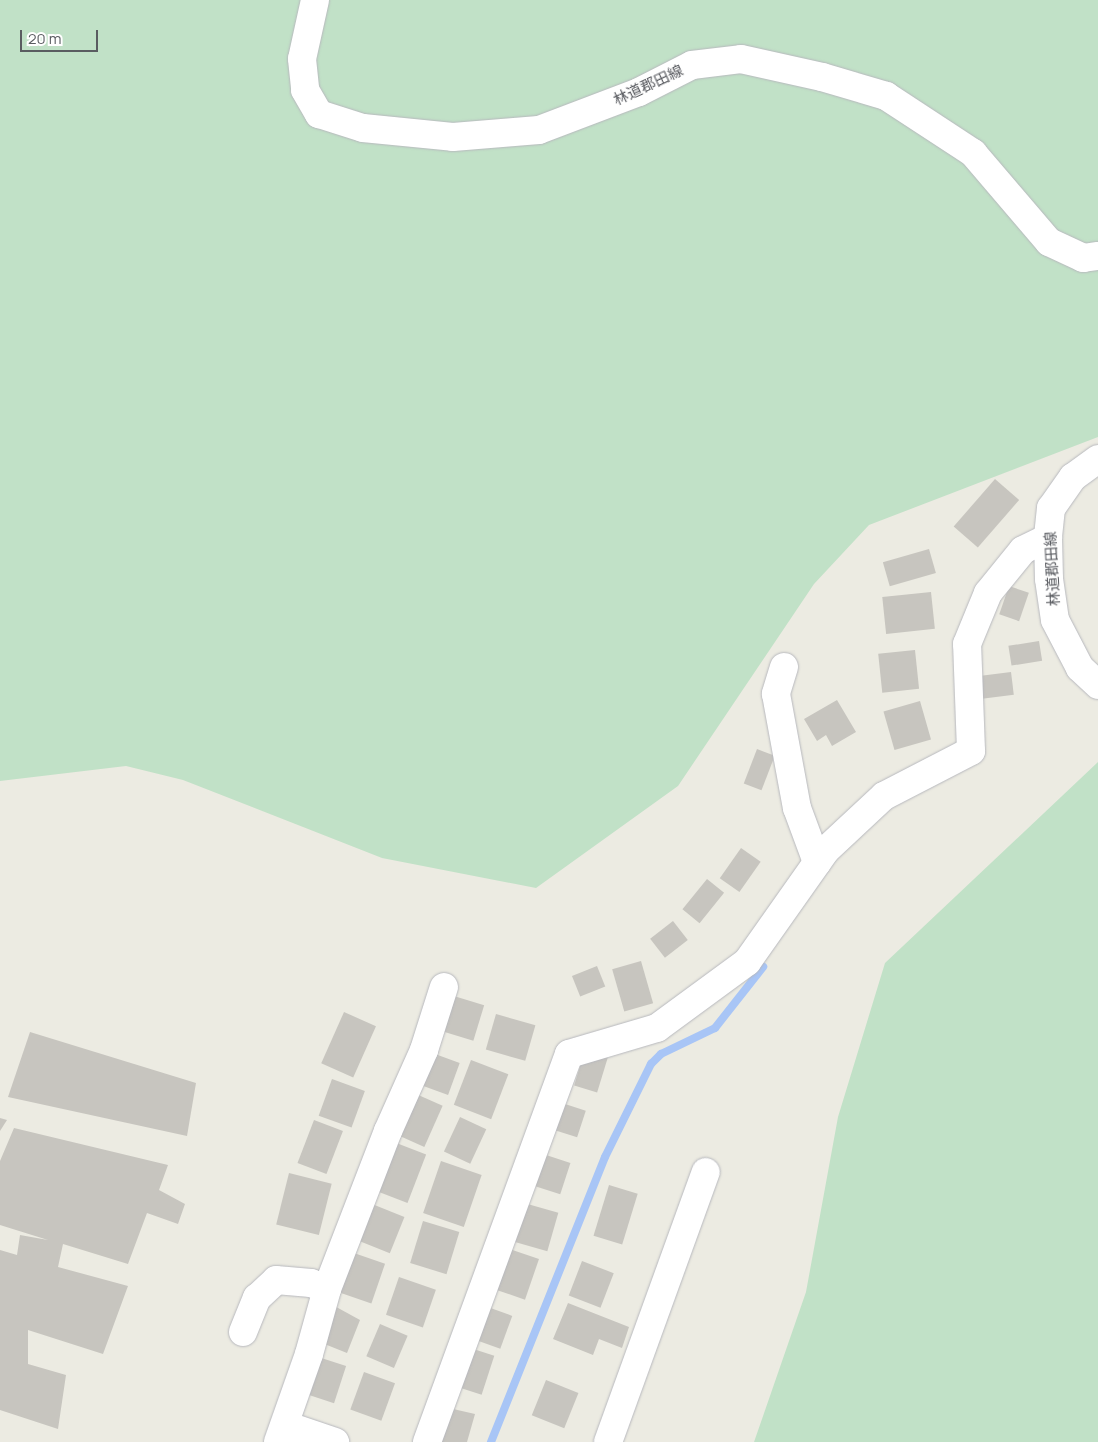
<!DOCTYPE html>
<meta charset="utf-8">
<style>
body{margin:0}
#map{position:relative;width:1098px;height:1442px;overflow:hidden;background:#ecebe2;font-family:Manrope,"Noto Sans JP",sans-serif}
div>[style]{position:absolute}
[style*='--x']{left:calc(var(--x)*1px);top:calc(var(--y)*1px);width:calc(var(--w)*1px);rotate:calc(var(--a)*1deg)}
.green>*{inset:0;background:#c1e1c7}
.stream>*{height:8px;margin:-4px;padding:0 4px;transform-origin:4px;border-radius:4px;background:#a8c5f6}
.building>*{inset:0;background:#c7c5bf;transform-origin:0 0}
.roads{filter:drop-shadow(0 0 1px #b7b8bd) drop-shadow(0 0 1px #b7b8bd)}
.minor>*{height:28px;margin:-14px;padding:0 14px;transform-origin:14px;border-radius:14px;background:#fff}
span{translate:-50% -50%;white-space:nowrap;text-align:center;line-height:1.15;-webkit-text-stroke:4px #fff;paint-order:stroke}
.street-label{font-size:15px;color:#5a5c61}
.scale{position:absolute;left:20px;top:30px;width:78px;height:22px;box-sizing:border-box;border:2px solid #5a5c61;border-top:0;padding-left:6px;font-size:15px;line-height:18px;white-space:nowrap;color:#5a5c61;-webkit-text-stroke:4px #fff;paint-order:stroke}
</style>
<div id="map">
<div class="green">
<i style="clip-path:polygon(0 0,1098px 0,1098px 437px,869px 525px,814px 584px,678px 786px,536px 888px,382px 858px,183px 780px,126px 766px,0 781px)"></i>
<i style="clip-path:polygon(1098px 762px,1098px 1442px,754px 1442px,806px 1292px,838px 1117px,885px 963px)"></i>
</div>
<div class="stream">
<i style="--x:491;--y:1442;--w:307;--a:-68.2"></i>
<i style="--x:605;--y:1157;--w:104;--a:-63.7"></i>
<i style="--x:651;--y:1064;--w:14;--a:-45"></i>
<i style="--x:661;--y:1054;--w:60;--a:-25.7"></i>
<i style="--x:715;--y:1028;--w:78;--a:-51.8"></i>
</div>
<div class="building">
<i style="left:995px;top:479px;width:32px;height:63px;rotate:41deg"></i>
<i style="left:929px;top:549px;width:25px;height:48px;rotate:74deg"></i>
<i style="left:1009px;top:586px;width:21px;height:30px;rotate:19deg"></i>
<i style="left:931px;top:592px;width:37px;height:49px;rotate:84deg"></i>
<i style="left:1039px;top:641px;width:20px;height:31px;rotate:81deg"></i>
<i style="left:915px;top:650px;width:39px;height:37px;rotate:84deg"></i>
<i style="left:1011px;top:672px;width:23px;height:34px;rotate:83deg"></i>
<i style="clip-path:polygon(837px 700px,856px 732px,832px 746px,826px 735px,817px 741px,804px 719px)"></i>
<i style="left:920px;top:701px;width:40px;height:38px;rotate:74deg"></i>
<i style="left:757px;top:749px;width:19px;height:37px;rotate:21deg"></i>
<i style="left:741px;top:848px;width:24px;height:37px;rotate:35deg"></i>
<i style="left:707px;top:879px;width:22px;height:39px;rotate:39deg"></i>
<i style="left:673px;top:921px;width:24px;height:29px;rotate:52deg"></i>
<i style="left:641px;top:961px;width:44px;height:30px;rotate:74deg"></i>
<i style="left:597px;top:966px;width:22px;height:27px;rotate:68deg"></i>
<i style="left:444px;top:993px;width:42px;height:37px;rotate:17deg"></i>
<i style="left:344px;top:1012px;width:35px;height:56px;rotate:24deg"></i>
<i style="left:496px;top:1014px;width:41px;height:37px;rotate:16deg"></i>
<i style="clip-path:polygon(30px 1032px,196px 1083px,187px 1136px,8px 1097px)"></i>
<i style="left:424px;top:1050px;width:38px;height:34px;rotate:20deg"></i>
<i style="left:585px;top:1050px;width:24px;height:37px;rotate:17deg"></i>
<i style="left:471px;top:1060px;width:40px;height:48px;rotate:21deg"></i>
<i style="left:332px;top:1079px;width:35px;height:39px;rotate:20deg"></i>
<i style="left:407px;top:1090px;width:39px;height:45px;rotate:24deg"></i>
<i style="left:562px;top:1103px;width:25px;height:28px;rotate:18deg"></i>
<i style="left:460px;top:1117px;width:29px;height:38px;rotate:25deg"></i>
<i style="clip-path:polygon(0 1118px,7px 1120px,0 1131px)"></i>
<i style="left:314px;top:1120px;width:31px;height:46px;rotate:21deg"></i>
<i style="clip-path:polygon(14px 1128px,168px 1165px,159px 1190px,185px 1204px,178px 1224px,147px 1213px,128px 1264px,63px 1244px,58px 1267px,128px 1286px,103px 1354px,28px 1330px,28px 1364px,66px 1375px,58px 1429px,0 1410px,0 1250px,17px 1255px,20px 1235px,48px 1240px,0 1225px,0 1161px)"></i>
<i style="left:386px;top:1139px;width:43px;height:52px;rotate:21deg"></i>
<i style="left:540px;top:1153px;width:32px;height:33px;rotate:18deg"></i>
<i style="left:441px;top:1161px;width:43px;height:55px;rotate:19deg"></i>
<i style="left:289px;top:1173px;width:44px;height:53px;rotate:14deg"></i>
<i style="left:609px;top:1185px;width:30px;height:53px;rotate:17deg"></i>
<i style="left:517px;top:1201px;width:43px;height:40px;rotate:16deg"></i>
<i style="left:372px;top:1204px;width:35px;height:39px;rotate:22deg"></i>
<i style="left:423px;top:1221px;width:38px;height:44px;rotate:17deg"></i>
<i style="left:504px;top:1247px;width:37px;height:43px;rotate:19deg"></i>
<i style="left:351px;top:1252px;width:36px;height:42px;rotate:19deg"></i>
<i style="left:582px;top:1261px;width:34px;height:37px;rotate:21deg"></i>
<i style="left:399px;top:1277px;width:39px;height:40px;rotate:19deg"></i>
<i style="clip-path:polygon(329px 1303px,360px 1320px,347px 1353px,317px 1341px)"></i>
<i style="clip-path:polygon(568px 1303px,629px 1327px,622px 1348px,599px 1339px,593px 1355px,553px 1339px)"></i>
<i style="left:485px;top:1306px;width:29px;height:35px;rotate:20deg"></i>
<i style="left:380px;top:1324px;width:30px;height:35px;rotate:23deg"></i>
<i style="left:461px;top:1345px;width:35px;height:41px;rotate:18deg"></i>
<i style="left:309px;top:1354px;width:39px;height:39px;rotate:18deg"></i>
<i style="left:364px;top:1372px;width:33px;height:40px;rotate:20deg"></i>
<i style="left:546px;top:1380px;width:35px;height:38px;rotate:22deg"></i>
<i style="clip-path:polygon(440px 1406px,475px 1414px,467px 1442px,427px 1442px)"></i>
</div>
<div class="roads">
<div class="minor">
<i style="--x:315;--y:0;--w:60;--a:102.4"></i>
<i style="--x:302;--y:59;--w:31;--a:84"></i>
<i style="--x:305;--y:90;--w:28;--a:60"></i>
<i style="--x:319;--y:114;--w:46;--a:17.7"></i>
<i style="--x:363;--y:128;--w:90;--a:5.7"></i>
<i style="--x:453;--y:137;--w:86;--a:-4.7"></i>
<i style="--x:539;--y:130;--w:107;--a:-20.8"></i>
<i style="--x:639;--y:92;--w:59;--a:-27"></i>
<i style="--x:692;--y:65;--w:49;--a:-7"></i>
<i style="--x:741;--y:59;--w:83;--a:12.5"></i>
<i style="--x:822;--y:77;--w:67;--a:16.5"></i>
<i style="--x:886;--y:96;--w:104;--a:33.2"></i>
<i style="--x:973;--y:153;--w:117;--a:49.5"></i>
<i style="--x:1049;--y:242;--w:38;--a:25"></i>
<i style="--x:1083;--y:258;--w:15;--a:-8"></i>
<i style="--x:1098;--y:459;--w:31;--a:144"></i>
<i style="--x:1073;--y:477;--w:38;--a:125"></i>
<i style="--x:1051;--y:508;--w:30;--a:96"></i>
<i style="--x:1048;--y:538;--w:41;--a:88.6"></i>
<i style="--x:1049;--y:579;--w:41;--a:81.7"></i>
<i style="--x:1055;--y:620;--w:54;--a:62.5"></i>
<i style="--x:1080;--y:668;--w:25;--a:43"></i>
<i style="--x:784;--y:667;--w:28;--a:107"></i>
<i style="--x:776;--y:694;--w:116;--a:79.6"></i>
<i style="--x:797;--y:808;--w:58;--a:69.7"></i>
<i style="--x:243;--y:1332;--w:37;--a:-68"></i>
<i style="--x:257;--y:1298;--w:26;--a:-43"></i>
<i style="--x:276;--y:1280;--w:35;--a:5"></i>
<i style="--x:311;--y:1283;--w:17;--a:21"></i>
<i style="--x:285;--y:1425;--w:53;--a:18.8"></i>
<i style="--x:278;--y:1442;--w:93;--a:-70.6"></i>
<i style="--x:309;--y:1354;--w:67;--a:-74.5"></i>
<i style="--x:327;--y:1289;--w:169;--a:-68.9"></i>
<i style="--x:388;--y:1131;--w:89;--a:-66"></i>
<i style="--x:424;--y:1050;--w:66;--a:-72.4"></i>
<i style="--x:427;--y:1442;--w:413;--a:-69.9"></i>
<i style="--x:569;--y:1054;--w:92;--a:-16.5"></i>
<i style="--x:657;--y:1028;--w:112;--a:-36.3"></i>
<i style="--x:747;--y:962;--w:137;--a:-54.8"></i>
<i style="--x:826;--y:850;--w:79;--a:-43"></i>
<i style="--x:884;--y:796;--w:98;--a:-27.3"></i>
<i style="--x:971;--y:751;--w:107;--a:-92.1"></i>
<i style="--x:967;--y:644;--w:55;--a:-67.6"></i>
<i style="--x:988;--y:593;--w:55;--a:-50.9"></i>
<i style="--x:1023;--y:550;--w:28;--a:-26"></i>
<i style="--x:608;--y:1442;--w:287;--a:-70.1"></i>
</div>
</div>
<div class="street-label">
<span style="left:648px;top:85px;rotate:-25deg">林道郡田線</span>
<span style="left:1052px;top:569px;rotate:-93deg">林道郡田線</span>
</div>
<div class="scale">20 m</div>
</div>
